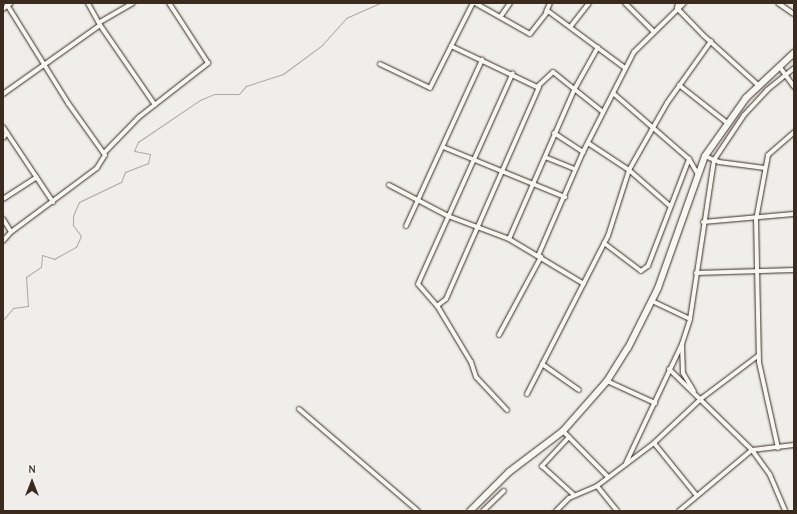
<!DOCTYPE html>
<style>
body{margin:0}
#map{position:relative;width:797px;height:514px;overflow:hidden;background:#efeeea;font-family:"Comic Neue",sans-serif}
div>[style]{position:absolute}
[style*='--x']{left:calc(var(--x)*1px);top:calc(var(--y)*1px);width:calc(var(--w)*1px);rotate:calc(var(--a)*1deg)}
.stream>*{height:1px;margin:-0.5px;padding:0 0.5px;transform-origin:0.5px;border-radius:0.5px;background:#afa8a1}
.roads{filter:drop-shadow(0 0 1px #3b2a1e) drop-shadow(0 0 1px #3b2a1e)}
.minor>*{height:4px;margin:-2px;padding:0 2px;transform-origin:2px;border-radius:2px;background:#f6f6f2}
.highway>*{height:6px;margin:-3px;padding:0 3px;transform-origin:3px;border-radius:3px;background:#f6f6f2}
span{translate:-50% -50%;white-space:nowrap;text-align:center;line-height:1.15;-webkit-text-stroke:3px #f6f6f2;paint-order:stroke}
.frame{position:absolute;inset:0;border:4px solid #3b2a1e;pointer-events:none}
.north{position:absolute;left:12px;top:462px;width:40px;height:40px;-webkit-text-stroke:3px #f6f6f2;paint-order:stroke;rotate:0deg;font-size:11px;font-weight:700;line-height:16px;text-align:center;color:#3b2a1e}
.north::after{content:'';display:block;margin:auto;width:14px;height:18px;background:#3b2a1e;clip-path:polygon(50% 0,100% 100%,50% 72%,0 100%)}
</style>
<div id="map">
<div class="stream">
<i style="--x:3;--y:320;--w:16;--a:-50"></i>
<i style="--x:13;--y:308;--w:15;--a:-8"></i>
<i style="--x:28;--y:306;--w:29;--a:-94"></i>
<i style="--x:26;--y:277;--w:18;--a:-34"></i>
<i style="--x:41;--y:267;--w:12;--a:-85"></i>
<i style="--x:42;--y:255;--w:13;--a:18"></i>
<i style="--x:54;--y:259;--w:25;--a:-29"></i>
<i style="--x:76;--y:247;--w:12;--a:-66"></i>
<i style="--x:81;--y:236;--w:14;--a:-126"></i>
<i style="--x:73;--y:225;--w:9;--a:-90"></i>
<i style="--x:73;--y:216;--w:15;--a:-67"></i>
<i style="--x:79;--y:202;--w:47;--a:-25.5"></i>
<i style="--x:121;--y:182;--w:11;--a:-68"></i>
<i style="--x:125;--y:172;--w:25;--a:-21"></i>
<i style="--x:148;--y:163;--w:9;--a:-77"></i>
<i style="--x:150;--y:154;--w:16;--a:-169"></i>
<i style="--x:134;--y:151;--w:10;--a:-66"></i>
<i style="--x:138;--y:142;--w:75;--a:-34.1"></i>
<i style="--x:200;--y:100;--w:15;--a:-23"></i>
<i style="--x:214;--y:94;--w:25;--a:0"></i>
<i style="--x:239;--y:94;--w:11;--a:-49"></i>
<i style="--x:246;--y:86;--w:39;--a:-18"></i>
<i style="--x:283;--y:74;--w:49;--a:-36.6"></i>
<i style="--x:322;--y:45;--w:36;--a:-48"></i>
<i style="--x:346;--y:18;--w:37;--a:-24"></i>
</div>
<div class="roads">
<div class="minor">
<i style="--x:6;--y:3;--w:118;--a:58.2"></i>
<i style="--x:68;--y:103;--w:64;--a:54.6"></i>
<i style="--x:105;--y:155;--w:15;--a:122"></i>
<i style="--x:97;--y:168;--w:107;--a:143.3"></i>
<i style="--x:475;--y:3;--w:63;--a:29.4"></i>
<i style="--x:530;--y:34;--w:29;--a:-52"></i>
<i style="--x:548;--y:11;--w:96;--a:36.5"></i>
<i style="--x:625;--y:3;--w:40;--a:45"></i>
<i style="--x:678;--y:3;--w:5;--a:101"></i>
<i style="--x:677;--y:8;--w:37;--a:46"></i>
<i style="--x:703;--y:35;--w:74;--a:42.3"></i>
<i style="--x:778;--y:3;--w:19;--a:35"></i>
<i style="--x:3;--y:9;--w:10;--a:-37"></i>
<i style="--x:546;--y:12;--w:10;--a:-66"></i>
<i style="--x:501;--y:16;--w:16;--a:-55"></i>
<i style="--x:100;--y:22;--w:38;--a:-30"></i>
<i style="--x:100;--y:25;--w:97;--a:55.5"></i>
<i style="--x:571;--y:26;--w:29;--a:-52"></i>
<i style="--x:451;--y:46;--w:95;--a:25.5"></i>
<i style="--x:537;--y:87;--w:22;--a:-43"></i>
<i style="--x:553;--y:72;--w:64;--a:38.7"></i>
<i style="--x:380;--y:64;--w:55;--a:25.6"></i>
<i style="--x:430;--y:88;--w:95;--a:-63.2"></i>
<i style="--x:779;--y:66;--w:26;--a:54"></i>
<i style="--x:679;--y:85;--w:60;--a:38.2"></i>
<i style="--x:613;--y:93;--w:101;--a:41"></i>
<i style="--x:689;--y:159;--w:16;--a:60"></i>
<i style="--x:3;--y:94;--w:119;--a:-35.4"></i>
<i style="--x:100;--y:25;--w:25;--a:-119"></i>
<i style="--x:3;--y:127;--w:7;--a:56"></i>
<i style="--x:7;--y:133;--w:6;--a:129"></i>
<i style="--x:7;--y:133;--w:83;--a:56.3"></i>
<i style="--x:554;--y:133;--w:35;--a:33"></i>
<i style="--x:588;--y:143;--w:49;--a:33.4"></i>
<i style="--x:629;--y:170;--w:55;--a:41.3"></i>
<i style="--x:443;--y:147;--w:132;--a:22.3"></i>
<i style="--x:104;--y:153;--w:50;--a:-45.8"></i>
<i style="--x:139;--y:117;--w:88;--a:-38"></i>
<i style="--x:208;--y:63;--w:72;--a:-123"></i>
<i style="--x:705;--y:156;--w:15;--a:23"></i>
<i style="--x:719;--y:162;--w:46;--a:7.4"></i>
<i style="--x:545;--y:157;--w:32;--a:22"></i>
<i style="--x:389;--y:185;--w:67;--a:27.7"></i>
<i style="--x:448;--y:216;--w:65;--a:20.7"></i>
<i style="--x:509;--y:239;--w:87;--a:31"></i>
<i style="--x:3;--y:199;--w:40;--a:-32.9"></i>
<i style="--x:3;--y:219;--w:15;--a:58"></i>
<i style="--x:11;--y:232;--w:12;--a:132"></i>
<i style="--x:703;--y:222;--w:91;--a:-5"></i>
<i style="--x:406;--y:226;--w:183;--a:-65.4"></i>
<i style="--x:509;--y:239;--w:163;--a:-66.4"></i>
<i style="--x:574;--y:90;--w:49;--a:-60.8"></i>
<i style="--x:604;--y:243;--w:46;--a:37.1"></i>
<i style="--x:641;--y:271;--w:9;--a:-36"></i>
<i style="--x:648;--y:266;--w:115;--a:-69"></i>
<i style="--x:538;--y:256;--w:113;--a:-66.6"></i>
<i style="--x:583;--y:152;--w:112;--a:-63"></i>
<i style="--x:634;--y:52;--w:70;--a:-44.4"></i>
<i style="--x:696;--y:273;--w:98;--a:-1.8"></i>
<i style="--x:652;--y:301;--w:42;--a:25.3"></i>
<i style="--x:437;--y:306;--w:11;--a:-38"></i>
<i style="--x:446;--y:299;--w:232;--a:-66.3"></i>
<i style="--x:499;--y:335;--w:89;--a:-61.7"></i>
<i style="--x:682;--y:345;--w:28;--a:88"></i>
<i style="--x:683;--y:373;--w:21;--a:59"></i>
<i style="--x:542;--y:364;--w:45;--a:35.1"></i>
<i style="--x:669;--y:369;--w:116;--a:44.3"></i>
<i style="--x:752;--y:450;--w:31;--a:54"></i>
<i style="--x:770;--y:475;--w:39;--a:67"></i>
<i style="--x:607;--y:381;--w:53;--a:24.6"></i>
<i style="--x:527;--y:394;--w:178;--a:-62.9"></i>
<i style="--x:608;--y:236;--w:69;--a:-72.3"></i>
<i style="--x:629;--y:170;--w:77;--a:-60.4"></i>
<i style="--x:667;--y:103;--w:76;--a:-54.6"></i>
<i style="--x:299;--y:409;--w:157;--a:40.6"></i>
<i style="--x:507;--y:410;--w:45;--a:-133.2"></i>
<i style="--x:476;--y:377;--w:16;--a:-108"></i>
<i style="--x:471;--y:362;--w:64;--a:-121"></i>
<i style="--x:438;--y:307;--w:30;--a:-131"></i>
<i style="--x:418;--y:284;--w:231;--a:-65.8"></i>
<i style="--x:563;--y:431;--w:64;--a:45.6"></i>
<i style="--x:569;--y:437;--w:40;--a:133"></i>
<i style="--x:542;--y:466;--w:43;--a:42.2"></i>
<i style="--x:654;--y:443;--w:68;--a:50.9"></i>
<i style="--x:778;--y:448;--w:88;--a:-102.5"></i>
<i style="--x:759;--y:362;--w:142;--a:-91.2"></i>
<i style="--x:756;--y:220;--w:66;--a:-79.5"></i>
<i style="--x:768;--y:155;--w:35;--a:-41"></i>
<i style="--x:626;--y:463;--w:132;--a:-64.8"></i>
<i style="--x:682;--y:344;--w:26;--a:-72"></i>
<i style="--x:690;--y:319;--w:161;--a:-81.4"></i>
<i style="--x:714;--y:160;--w:54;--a:-56.3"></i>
<i style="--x:744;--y:115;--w:34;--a:-47"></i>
<i style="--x:767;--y:90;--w:35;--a:-39"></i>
<i style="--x:597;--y:486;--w:32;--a:51"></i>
<i style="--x:483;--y:511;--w:29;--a:-44"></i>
<i style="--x:556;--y:511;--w:18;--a:-45"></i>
<i style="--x:569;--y:498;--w:30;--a:-23"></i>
<i style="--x:597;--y:486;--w:71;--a:-37"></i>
<i style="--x:654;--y:443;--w:66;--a:-43.2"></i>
<i style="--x:702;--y:398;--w:71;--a:-37"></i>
<i style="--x:679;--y:511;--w:95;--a:-39.9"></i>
<i style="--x:752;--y:450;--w:42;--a:-6.8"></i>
</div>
<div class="highway">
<i style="--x:470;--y:511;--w:55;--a:-45"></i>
<i style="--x:509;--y:472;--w:68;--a:-37.2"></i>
<i style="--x:563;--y:431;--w:67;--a:-48.7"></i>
<i style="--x:607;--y:381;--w:39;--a:-58"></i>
<i style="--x:628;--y:348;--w:67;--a:-63.4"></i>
<i style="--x:658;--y:288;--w:140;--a:-70.4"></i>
<i style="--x:705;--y:156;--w:71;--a:-54.7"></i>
<i style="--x:746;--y:98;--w:66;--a:-43.2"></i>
</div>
</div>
<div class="frame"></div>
<div class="north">N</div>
</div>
